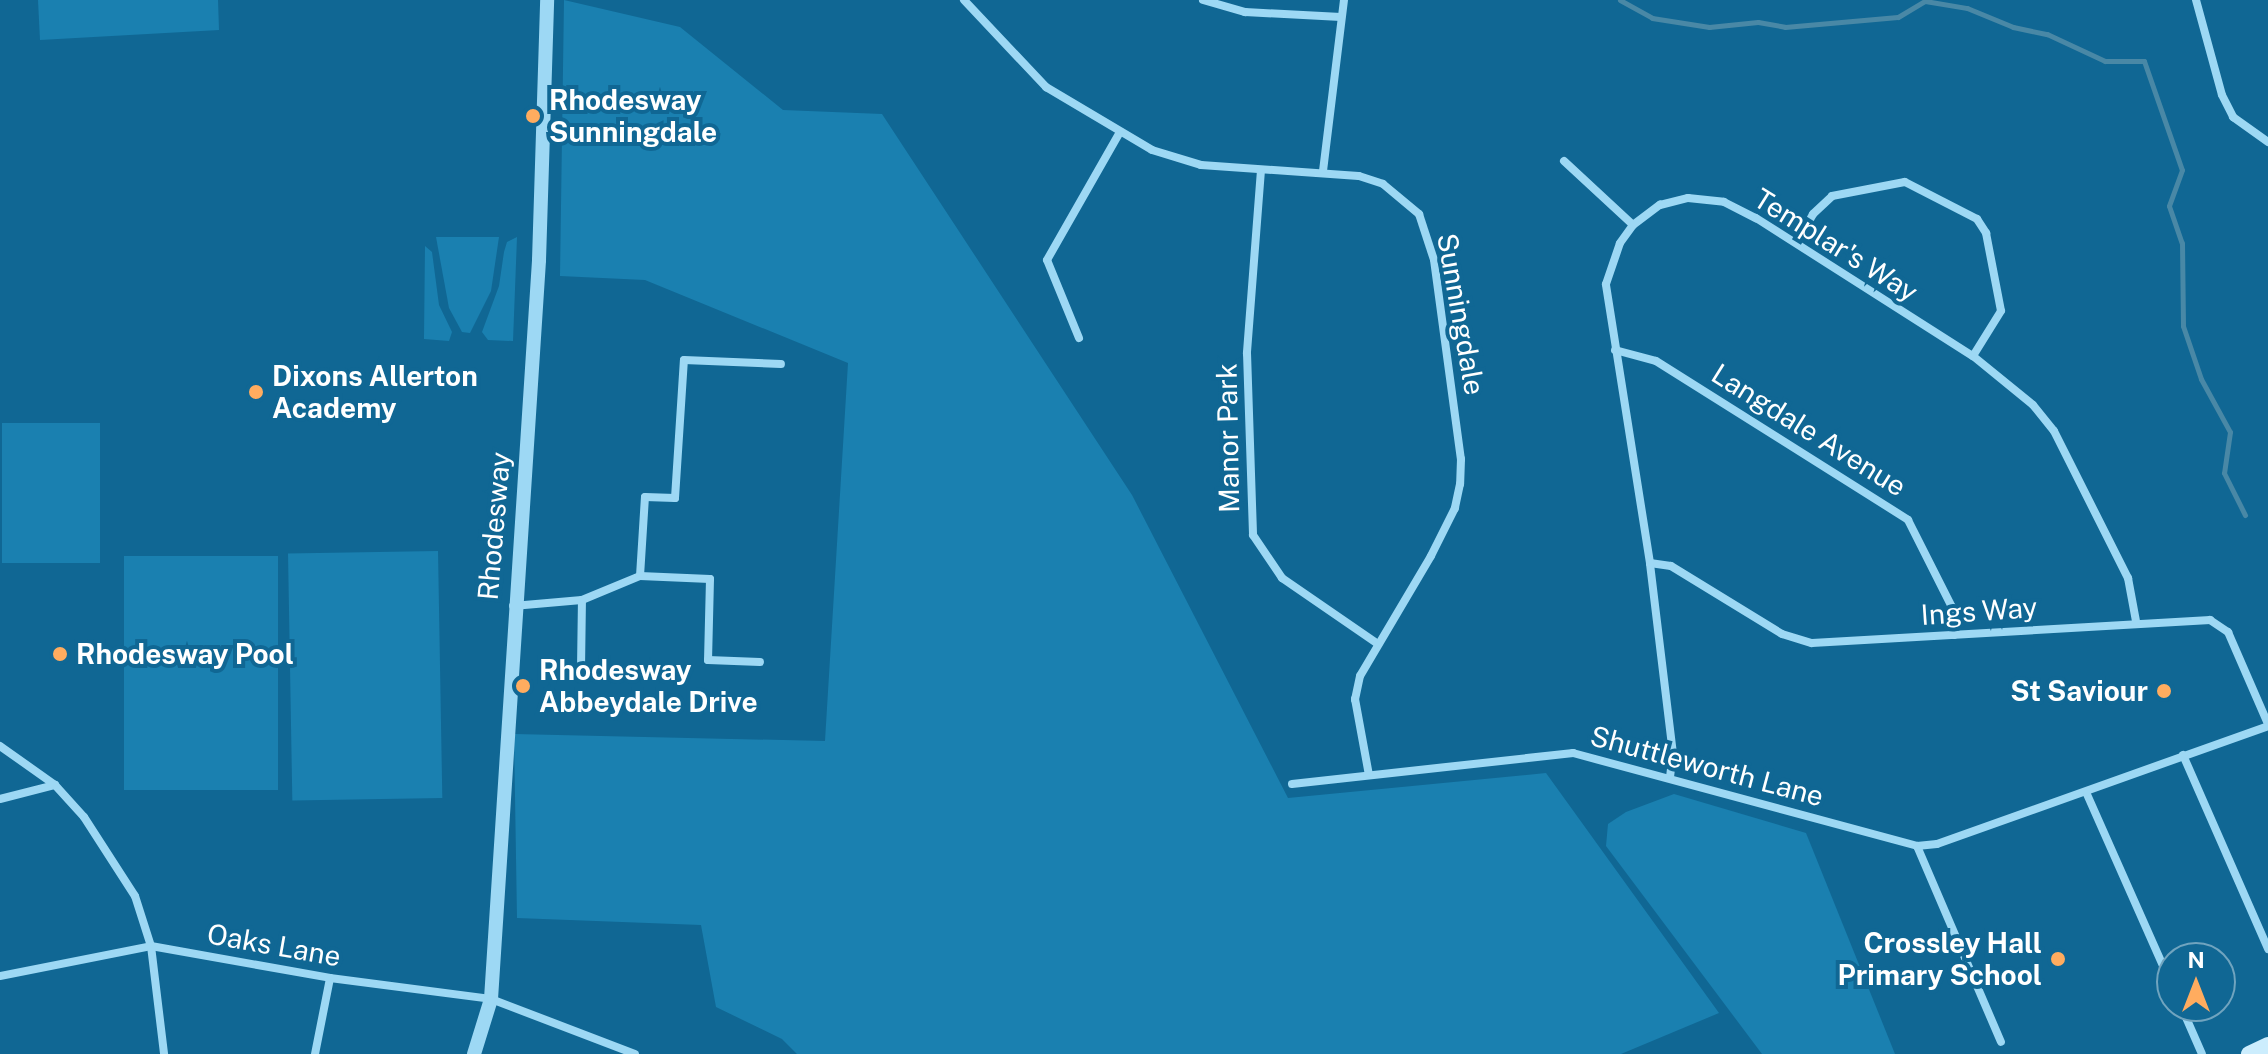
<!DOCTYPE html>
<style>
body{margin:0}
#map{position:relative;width:2268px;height:1054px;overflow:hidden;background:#106794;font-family:"Public Sans",sans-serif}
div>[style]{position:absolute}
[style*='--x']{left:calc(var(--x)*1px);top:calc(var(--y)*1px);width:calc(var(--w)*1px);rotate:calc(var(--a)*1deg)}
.green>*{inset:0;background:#1a80b0;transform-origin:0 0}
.stream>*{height:5px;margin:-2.5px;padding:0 2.5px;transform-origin:2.5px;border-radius:2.5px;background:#4988a6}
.minor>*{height:8px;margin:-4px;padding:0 4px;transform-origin:4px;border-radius:4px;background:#9dd8f4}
.tertiary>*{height:14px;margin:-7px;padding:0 7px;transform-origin:7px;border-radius:7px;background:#9dd8f4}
.secondary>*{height:16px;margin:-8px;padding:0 8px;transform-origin:8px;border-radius:8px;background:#ccedfd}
.dots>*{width:22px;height:22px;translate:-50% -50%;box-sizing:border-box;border:4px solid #106794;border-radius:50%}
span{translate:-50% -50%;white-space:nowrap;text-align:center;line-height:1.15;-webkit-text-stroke:8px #106794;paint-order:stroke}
.poi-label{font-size:28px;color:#fff;font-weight:700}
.left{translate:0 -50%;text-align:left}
.right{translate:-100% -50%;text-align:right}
.street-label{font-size:28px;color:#fff}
.north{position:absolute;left:2156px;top:942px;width:80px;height:80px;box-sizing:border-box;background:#106794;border:2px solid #70a4bf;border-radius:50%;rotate:0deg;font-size:22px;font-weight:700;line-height:32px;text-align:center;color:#fff}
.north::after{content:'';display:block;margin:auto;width:28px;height:36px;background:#ffac5f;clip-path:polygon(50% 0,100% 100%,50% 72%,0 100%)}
</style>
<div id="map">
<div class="green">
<i style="clip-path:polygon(38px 0,218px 0,219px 30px,40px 40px)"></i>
<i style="clip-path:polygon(564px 0,680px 27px,783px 110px,882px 114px,1132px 495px,1288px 798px,1546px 773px,1719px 1013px,1621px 1054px,797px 1054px,782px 1039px,716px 1007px,701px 925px,517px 918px,514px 734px,825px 741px,848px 363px,645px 280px,560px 276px)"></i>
<i style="clip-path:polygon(436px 237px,499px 237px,491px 291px,470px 333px,462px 332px,449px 308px)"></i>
<i style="clip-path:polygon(517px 237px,513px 341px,488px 340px,482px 332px,499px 286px,504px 252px,507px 242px)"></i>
<i style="clip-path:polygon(425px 246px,432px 252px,439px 305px,452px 332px,449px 341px,424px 339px)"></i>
<i style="left:2px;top:423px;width:98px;height:140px"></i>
<i style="left:438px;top:551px;width:247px;height:150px;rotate:89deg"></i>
<i style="left:124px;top:556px;width:154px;height:234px"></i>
<i style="clip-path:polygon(1674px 794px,1806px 833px,1895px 1054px,1762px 1054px,1606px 846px,1608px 824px,1626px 812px)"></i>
</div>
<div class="stream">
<i style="--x:1620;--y:0;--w:37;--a:29"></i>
<i style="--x:1652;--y:18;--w:58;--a:9"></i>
<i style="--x:1709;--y:27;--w:49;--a:-5.8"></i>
<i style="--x:1758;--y:22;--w:27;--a:10"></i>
<i style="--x:1785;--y:27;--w:113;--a:-5.1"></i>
<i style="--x:1898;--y:17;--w:31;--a:-31"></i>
<i style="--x:1925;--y:1;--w:43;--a:9.5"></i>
<i style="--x:1967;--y:8;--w:50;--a:22.4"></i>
<i style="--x:2013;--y:27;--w:35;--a:12"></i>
<i style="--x:2047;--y:34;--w:64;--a:25"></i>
<i style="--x:2105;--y:61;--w:39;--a:0"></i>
<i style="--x:2144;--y:61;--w:115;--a:70.8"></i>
<i style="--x:2182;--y:170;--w:38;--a:110"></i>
<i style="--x:2169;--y:206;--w:39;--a:71"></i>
<i style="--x:2182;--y:243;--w:83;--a:89.3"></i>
<i style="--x:2183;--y:326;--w:56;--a:71.2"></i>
<i style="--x:2201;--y:379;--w:60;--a:61.3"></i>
<i style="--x:2230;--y:432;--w:41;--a:98.3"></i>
<i style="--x:2224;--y:473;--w:47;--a:63.4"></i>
</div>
<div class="minor">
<i style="--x:964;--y:0;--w:120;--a:46.7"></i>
<i style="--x:1046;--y:87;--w:123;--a:30.7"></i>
<i style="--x:1152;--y:150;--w:51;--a:17"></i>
<i style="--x:1201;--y:165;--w:158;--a:4"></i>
<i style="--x:1359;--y:176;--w:25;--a:18"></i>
<i style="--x:1383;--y:184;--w:47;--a:39.8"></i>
<i style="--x:1419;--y:214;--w:48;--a:71.9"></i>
<i style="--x:1434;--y:260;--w:201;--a:82.3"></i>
<i style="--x:1461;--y:459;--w:25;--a:92"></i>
<i style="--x:1460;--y:484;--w:25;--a:102"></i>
<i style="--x:1455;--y:508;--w:54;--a:116.6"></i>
<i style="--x:1431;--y:556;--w:139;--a:120.6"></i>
<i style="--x:1360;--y:676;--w:24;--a:102"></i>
<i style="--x:1355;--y:699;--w:77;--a:79.6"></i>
<i style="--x:1203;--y:0;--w:44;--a:15.9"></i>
<i style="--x:1245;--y:12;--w:96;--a:3"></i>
<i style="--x:2196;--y:0;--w:98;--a:74.7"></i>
<i style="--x:2222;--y:95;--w:25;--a:63"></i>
<i style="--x:2233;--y:117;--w:43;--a:35.5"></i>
<i style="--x:1564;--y:161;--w:94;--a:42.8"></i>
<i style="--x:1261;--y:170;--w:184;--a:94.4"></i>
<i style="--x:1247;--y:353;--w:182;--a:88.1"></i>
<i style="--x:1253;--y:535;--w:52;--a:56"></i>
<i style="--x:1282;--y:578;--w:116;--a:34.5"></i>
<i style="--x:1323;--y:171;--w:172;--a:-83"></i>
<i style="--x:1797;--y:242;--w:32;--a:-60"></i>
<i style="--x:1813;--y:214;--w:26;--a:-43"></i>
<i style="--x:1832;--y:196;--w:74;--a:-10.9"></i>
<i style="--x:1905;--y:182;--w:81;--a:27.2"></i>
<i style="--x:1977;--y:219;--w:17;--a:57"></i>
<i style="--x:1986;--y:233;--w:79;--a:79.1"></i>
<i style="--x:2001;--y:311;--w:53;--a:121.9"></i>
<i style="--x:1079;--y:338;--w:84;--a:-112.3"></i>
<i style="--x:1047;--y:260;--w:147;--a:-60.3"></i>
<i style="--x:1615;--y:350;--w:42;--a:15"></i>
<i style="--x:1656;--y:361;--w:298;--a:32.2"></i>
<i style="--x:1908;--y:520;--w:97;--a:63.2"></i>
<i style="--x:1952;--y:607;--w:28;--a:86"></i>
<i style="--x:1650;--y:563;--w:21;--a:8"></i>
<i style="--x:1671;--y:566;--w:130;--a:31.5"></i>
<i style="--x:1782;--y:634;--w:31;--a:17"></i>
<i style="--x:1812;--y:643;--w:399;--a:-3.3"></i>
<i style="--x:2210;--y:620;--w:22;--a:34"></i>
<i style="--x:2228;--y:632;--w:100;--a:66.5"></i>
<i style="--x:640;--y:576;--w:79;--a:-86.4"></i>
<i style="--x:645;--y:497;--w:30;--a:2"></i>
<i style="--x:675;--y:498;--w:138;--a:-86.3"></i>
<i style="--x:684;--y:360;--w:97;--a:2.4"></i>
<i style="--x:513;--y:606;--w:69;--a:-5"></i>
<i style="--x:582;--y:600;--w:63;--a:-22.5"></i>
<i style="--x:640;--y:576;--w:70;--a:2.5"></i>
<i style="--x:710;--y:579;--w:81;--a:91.4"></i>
<i style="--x:708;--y:660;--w:52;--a:2.2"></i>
<i style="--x:581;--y:669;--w:69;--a:-89.2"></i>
<i style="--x:0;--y:746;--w:67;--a:35.3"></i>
<i style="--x:55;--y:785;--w:43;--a:47.8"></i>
<i style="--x:84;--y:817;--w:94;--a:57.2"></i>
<i style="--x:135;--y:896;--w:52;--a:72.3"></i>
<i style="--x:151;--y:946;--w:182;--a:10.1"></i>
<i style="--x:330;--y:978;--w:162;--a:7.4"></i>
<i style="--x:491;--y:999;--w:154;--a:20.9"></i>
<i style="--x:2183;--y:755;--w:212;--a:66.3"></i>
<i style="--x:1670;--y:777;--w:23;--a:-83"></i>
<i style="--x:1673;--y:754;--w:192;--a:-96.9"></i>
<i style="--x:1650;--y:563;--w:282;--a:-99"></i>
<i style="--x:1606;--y:284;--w:43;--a:-71.1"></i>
<i style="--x:1620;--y:243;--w:22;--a:-54"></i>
<i style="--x:1633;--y:225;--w:34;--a:-37"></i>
<i style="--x:1660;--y:205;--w:29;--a:-14"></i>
<i style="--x:1688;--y:198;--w:36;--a:6"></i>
<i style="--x:1724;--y:202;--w:36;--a:27"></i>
<i style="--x:1756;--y:218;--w:257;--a:32.5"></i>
<i style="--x:1973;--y:356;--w:77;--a:39.2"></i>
<i style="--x:2033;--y:405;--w:33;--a:51"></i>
<i style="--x:2054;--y:431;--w:165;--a:63.3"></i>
<i style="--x:2128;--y:578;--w:44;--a:79.5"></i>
<i style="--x:1292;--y:784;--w:283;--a:-6.3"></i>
<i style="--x:1573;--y:753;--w:356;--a:15.1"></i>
<i style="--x:1917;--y:846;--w:213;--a:66.8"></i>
<i style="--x:2086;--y:792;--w:212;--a:66.1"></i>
<i style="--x:0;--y:799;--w:57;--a:-14.3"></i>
<i style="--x:1917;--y:846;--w:20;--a:-6"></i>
<i style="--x:1937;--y:844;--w:351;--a:-19.6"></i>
<i style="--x:0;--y:976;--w:154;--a:-11.2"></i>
<i style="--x:151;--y:946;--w:109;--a:83.1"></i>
<i style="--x:2181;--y:1006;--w:52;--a:66.4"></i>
<i style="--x:315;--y:1054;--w:77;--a:-78.8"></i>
</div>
<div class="tertiary">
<i style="--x:474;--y:1054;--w:58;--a:-72.8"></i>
<i style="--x:491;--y:999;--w:741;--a:-86.28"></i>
<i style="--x:539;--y:260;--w:260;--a:-88.2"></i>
</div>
<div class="secondary">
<i style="--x:2249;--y:1054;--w:21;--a:-25"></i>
</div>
<div class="dots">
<i style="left:533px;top:116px;background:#ffac5f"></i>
<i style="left:256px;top:392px;background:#ffac5f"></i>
<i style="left:60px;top:654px;background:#ffac5f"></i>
<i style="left:523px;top:686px;background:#ffac5f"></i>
<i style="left:2164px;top:691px;background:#ffac5f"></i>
<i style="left:2058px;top:959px;background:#ffac5f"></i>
</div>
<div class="poi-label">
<span class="left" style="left:549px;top:116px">Rhodesway<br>Sunningdale</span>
<span class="left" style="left:272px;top:392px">Dixons Allerton<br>Academy</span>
<span class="left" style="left:76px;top:654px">Rhodesway Pool</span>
<span class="left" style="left:539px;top:686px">Rhodesway<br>Abbeydale Drive</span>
<span class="right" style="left:2148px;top:691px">St Saviour</span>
<span class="right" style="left:2042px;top:959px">Crossley Hall<br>Primary School</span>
</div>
<div class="street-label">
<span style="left:1836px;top:245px;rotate:32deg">Templar's Way</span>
<span style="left:1461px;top:314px;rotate:80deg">Sunningdale</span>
<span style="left:1809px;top:430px;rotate:32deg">Langdale Avenue</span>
<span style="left:1228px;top:438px;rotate:-91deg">Manor Park</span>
<span style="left:494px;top:526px;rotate:-85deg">Rhodesway</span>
<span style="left:1979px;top:611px;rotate:-4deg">Ings Way</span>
<span style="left:1707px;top:766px;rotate:15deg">Shuttleworth Lane</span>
<span style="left:274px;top:945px;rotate:10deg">Oaks Lane</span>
</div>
<div class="north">N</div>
</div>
